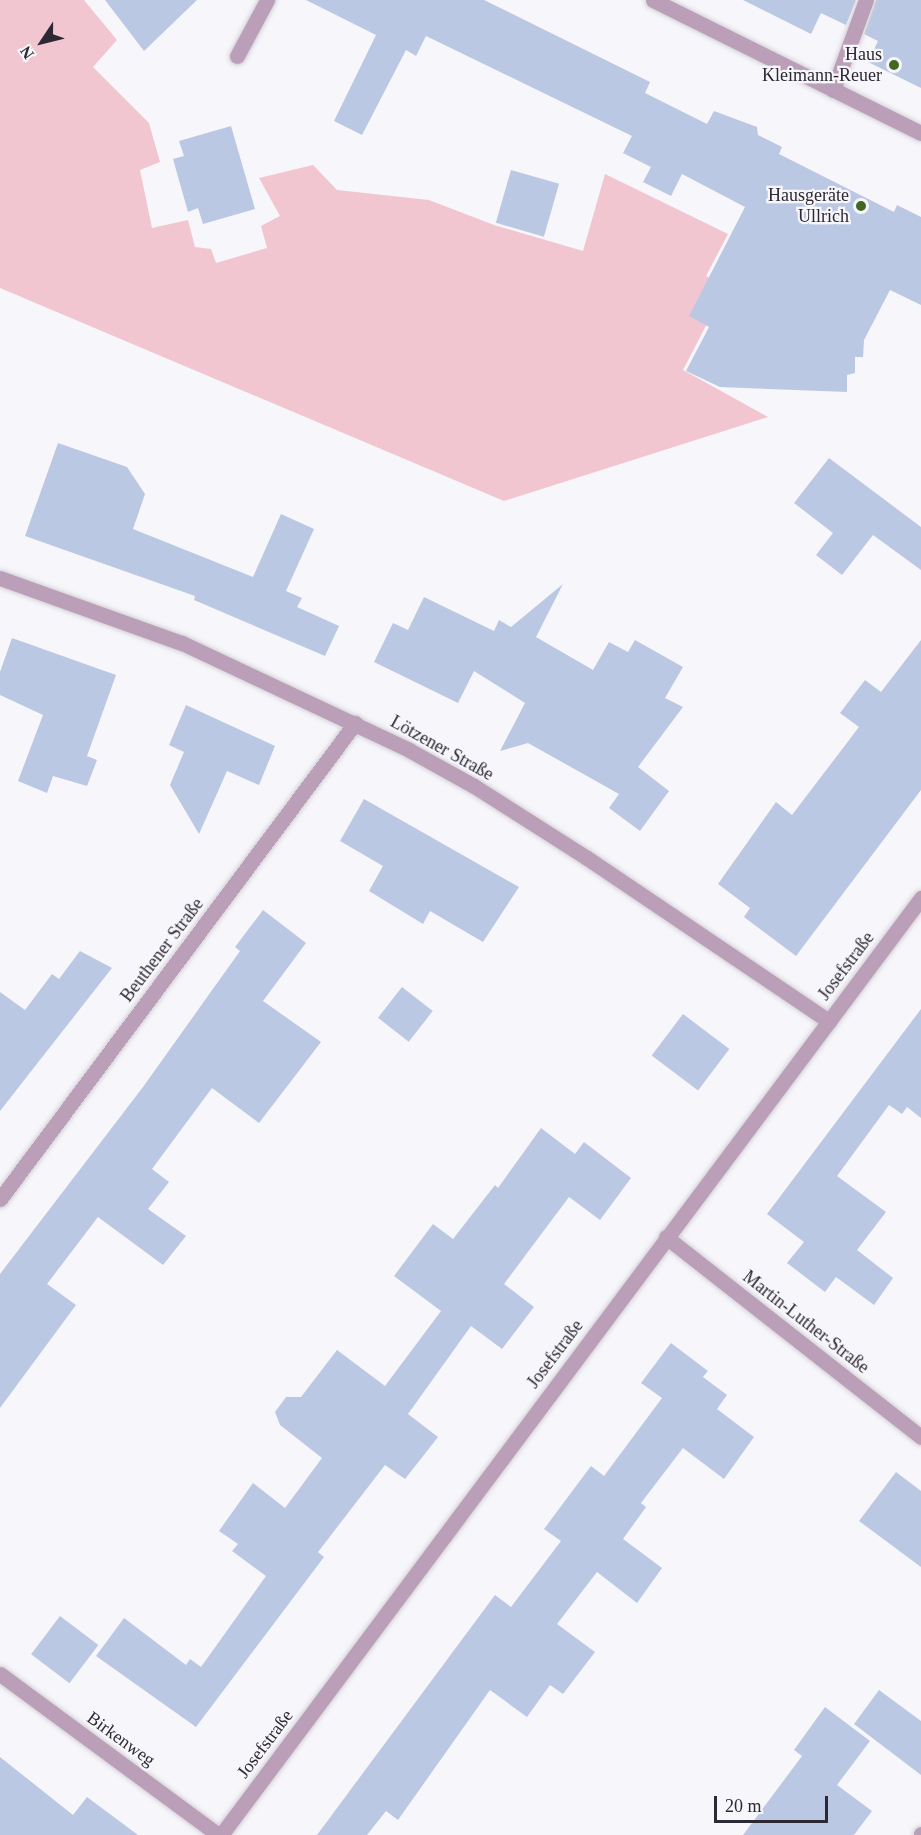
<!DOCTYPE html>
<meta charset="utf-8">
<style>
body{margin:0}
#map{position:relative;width:921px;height:1835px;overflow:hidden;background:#f7f6fb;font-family:Georgia,serif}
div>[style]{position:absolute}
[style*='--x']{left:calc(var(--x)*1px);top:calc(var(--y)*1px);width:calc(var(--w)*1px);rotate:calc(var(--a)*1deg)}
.green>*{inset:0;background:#f1c6d0}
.building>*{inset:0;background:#bbc8e3;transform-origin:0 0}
.roads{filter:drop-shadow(0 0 2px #d3d1d7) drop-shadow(0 0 2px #d3d1d7)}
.service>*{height:15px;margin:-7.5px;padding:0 7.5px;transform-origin:7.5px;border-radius:7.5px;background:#bb9eb7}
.minor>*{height:15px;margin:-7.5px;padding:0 7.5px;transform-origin:7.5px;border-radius:7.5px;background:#bb9eb7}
.dots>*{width:16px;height:16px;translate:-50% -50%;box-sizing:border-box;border:3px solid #f7f6fb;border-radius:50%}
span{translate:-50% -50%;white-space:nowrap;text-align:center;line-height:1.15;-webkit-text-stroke:4.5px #f7f6fb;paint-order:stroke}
.poi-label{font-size:18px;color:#2d2934}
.right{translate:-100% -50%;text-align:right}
.street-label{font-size:18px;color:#2d2934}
.north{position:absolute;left:12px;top:12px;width:60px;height:60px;-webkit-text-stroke:4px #f7f6fb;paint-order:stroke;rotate:235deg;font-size:16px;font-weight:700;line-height:24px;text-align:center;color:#2d2934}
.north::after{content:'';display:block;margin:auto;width:21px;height:27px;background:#2d2934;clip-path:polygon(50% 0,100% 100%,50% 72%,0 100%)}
.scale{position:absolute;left:714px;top:1796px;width:114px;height:27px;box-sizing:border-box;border:3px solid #2d2934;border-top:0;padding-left:8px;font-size:18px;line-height:21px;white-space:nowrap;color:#2d2934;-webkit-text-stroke:4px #f7f6fb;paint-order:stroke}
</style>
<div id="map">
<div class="green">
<i style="clip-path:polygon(0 0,84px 0,117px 40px,93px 67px,149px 123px,160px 162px,140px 170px,152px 228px,188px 220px,195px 247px,211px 249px,216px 263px,267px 248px,261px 226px,280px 216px,259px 178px,313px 165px,337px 190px,429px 200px,494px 225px,583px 251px,605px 174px,728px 234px,706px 276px,726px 287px,683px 370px,768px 417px,504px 501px,0 288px)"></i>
</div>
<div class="building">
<i style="clip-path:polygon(105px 0,197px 0,144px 51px)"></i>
<i style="clip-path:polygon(306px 0,484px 0,650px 82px,645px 93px,707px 124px,714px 111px,757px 127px,758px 135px,782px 147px,779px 154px,894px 212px,897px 205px,921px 217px,921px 305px,890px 290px,864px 340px,863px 357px,855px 357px,855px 373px,847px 375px,847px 392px,720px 387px,686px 371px,709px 327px,689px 316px,745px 207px,682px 174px,671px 196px,643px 182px,651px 167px,623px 153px,632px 136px,426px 36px,416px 56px,406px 50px,362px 135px,334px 121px,376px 35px)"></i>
<i style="clip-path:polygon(743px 0,856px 0,846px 25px,821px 13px,811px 34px)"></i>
<i style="clip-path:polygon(876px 0,921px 0,921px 88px,868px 62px,878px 41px,864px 34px)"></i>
<i style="clip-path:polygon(231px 126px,255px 209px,203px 224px,198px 208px,188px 212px,173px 159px,184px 156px,179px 141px)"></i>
<i style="left:511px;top:170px;width:50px;height:55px;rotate:16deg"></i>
<i style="clip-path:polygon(58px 443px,127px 467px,145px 494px,133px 529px,253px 577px,281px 514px,314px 529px,286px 591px,302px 598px,297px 607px,339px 626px,325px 656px,194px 600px,195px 596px,25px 536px)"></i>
<i style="clip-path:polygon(829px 458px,921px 527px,921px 570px,873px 535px,842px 575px,816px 555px,833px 533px,794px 503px)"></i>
<i style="clip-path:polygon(563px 584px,536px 637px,593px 670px,609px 642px,628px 652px,635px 640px,683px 667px,665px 698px,683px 707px,638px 767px,669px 791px,640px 831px,609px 808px,619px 794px,528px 743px,500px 751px,525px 703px,474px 671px,458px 703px,374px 662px,393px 623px,408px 630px,424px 597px,494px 631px,499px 620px,511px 627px)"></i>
<i style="clip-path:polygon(12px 638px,116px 675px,87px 756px,97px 760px,87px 786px,53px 776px,47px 793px,18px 781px,43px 715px,0 695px,0 672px)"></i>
<i style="clip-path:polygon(921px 640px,921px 790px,796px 956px,744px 917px,750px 908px,718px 884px,776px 802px,792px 815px,859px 727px,840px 713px,865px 680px,881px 692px)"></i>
<i style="clip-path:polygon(186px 705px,275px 746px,259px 785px,227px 771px,199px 834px,170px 785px,184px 752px,169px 745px)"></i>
<i style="clip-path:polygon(364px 799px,519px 887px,483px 942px,430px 911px,423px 924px,369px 891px,383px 866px,340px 841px)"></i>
<i style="clip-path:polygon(263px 910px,306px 943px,263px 1001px,321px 1042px,259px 1123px,212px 1088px,152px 1169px,169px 1182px,148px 1209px,186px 1236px,163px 1265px,98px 1217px,47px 1284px,76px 1305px,0 1408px,0 1274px,143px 1087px,240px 951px,235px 947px)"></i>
<i style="clip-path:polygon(80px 951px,112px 968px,0 1111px,0 992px,25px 1010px,52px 974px,59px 979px)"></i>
<i style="left:402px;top:987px;width:39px;height:39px;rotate:38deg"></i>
<i style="clip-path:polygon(921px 1009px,921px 1118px,907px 1107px,902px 1114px,889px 1105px,837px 1176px,886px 1212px,857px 1250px,893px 1278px,874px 1305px,836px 1277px,825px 1292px,787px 1263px,804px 1242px,767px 1214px)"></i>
<i style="left:683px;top:1014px;width:58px;height:52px;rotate:37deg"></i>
<i style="clip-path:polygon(541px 1128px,575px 1154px,584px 1142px,631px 1178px,600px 1220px,569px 1197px,504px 1284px,534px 1307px,502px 1349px,471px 1326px,408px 1414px,438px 1437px,405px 1479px,385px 1465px,318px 1552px,324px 1557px,196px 1727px,96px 1656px,124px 1618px,186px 1665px,190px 1659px,201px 1667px,266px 1576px,232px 1551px,238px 1544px,219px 1531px,253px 1483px,285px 1508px,322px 1458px,280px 1425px,275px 1412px,286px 1397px,301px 1397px,337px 1350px,385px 1386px,441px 1311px,394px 1276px,433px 1224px,453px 1239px,495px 1185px,498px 1188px)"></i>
<i style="clip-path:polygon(671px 1343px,708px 1371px,703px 1377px,727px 1395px,717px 1409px,754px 1437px,724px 1479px,683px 1448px,641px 1503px,646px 1507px,623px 1539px,662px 1568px,637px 1603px,597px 1572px,557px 1624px,595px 1652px,563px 1694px,550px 1685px,527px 1717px,490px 1690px,398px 1820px,386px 1811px,367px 1835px,317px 1835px,495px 1595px,511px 1607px,561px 1541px,544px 1529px,591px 1466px,604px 1476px,662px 1398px,641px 1383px)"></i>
<i style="clip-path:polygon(896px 1472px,921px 1491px,921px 1567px,859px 1521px)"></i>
<i style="left:60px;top:1616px;width:48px;height:48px;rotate:37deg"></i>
<i style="clip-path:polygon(879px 1690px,921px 1721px,921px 1775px,854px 1724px)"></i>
<i style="clip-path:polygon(825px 1707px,870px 1741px,837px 1785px,872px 1811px,854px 1835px,743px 1835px,802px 1756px,794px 1750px)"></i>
<i style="clip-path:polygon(0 1757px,73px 1815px,87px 1797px,138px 1835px,0 1835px)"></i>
</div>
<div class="roads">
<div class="service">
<i style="--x:237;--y:56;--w:64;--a:-61.8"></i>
<i style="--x:833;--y:90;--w:96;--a:-69.9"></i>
</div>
<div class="minor">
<i style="--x:653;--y:0;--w:299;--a:26.4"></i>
<i style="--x:0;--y:578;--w:193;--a:19.7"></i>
<i style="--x:182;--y:643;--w:251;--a:25.2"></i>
<i style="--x:409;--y:750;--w:74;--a:29"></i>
<i style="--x:474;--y:786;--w:134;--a:32.5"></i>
<i style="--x:587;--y:858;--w:292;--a:34"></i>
<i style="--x:0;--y:1199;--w:594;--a:-53.28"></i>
<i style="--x:666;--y:1237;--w:324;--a:38.1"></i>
<i style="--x:0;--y:1674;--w:271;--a:36.4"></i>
<i style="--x:221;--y:1835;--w:1170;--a:-53.24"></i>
<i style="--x:921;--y:1835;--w:1;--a:-90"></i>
</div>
</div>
<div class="dots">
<i style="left:894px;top:65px;background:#426720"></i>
<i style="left:861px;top:206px;background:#426720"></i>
</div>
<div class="poi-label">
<span class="right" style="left:882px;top:65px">Haus<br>Kleimann-Reuer</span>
<span class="right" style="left:849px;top:206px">Hausgeräte<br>Ullrich</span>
</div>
<div class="street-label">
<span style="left:442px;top:748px;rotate:29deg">Lötzener Straße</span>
<span style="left:162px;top:950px;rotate:-53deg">Beuthener Straße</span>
<span style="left:846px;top:966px;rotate:-53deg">Josefstraße</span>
<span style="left:806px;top:1322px;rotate:38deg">Martin-Luther-Straße</span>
<span style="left:555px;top:1354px;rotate:-53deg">Josefstraße</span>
<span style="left:121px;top:1739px;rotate:36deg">Birkenweg</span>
<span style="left:265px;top:1744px;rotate:-53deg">Josefstraße</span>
</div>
<div class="north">N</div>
<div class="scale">20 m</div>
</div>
